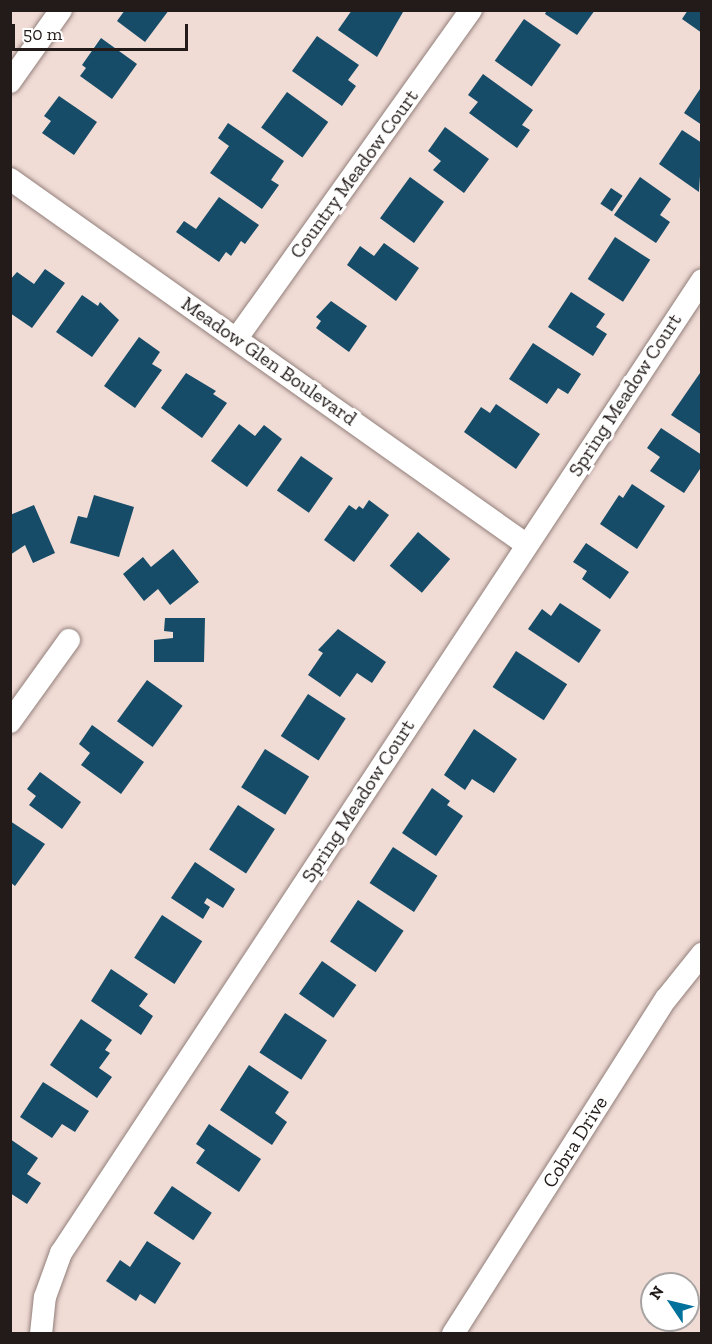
<!DOCTYPE html>
<style>
body{margin:0}
#map{position:relative;width:712px;height:1344px;overflow:hidden;background:#f0dbd5;font-family:"Zilla Slab",serif}
div>[style]{position:absolute}
[style*='--x']{left:calc(var(--x)*1px);top:calc(var(--y)*1px);width:calc(var(--w)*1px);rotate:calc(var(--a)*1deg)}
.building>*{inset:0;background:#164c67;transform-origin:0 0}
.roads{filter:drop-shadow(0 0 2px #927f7a) drop-shadow(0 0 2px #927f7a)}
.minor>*{height:22px;margin:-11px;padding:0 11px;transform-origin:11px;border-radius:11px;background:#fff}
span{translate:-50% -50%;white-space:nowrap;text-align:center;line-height:1.15;-webkit-text-stroke:6px #fff;paint-order:stroke}
.street-label{font-size:20px;color:#221b19}
.frame{position:absolute;inset:0;border:12px solid #221b19;pointer-events:none}
.north{position:absolute;left:640px;top:1272px;width:60px;height:60px;box-sizing:border-box;background:#fff;border:2px solid #a7a4a3;border-radius:50%;rotate:305deg;font-size:16px;font-weight:700;line-height:24px;text-align:center;color:#221b19}
.north::after{content:'';display:block;margin:auto;width:21px;height:27px;background:#02719c;clip-path:polygon(50% 0,100% 100%,50% 72%,0 100%)}
.scale{position:absolute;left:12px;top:24px;width:176px;height:27px;box-sizing:border-box;border:3px solid #221b19;border-top:0;padding-left:8px;font-size:18px;line-height:21px;white-space:nowrap;color:#221b19;-webkit-text-stroke:4px #fff;paint-order:stroke}
</style>
<div id="map">
<div class="building">
<i style="clip-path:polygon(125px 10px,169px 10px,145px 42px,117px 21px)"></i>
<i style="clip-path:polygon(352px 10px,403px 12px,377px 57px,338px 30px)"></i>
<i style="clip-path:polygon(547px 10px,595px 10px,577px 35px,545px 14px)"></i>
<i style="clip-path:polygon(688px 10px,702px 10px,702px 33px,682px 19px)"></i>
<i style="left:524px;top:19px;width:45px;height:51px;rotate:35deg"></i>
<i style="clip-path:polygon(317px 36px,359px 65px,348px 80px,356px 86px,342px 106px,292px 71px)"></i>
<i style="clip-path:polygon(101px 38px,137px 64px,112px 99px,80px 76px,86px 68px,82px 65px)"></i>
<i style="clip-path:polygon(483px 74px,533px 110px,522px 125px,530px 130px,517px 148px,469px 113px,478px 102px,468px 95px)"></i>
<i style="clip-path:polygon(702px 86px,702px 125px,684px 113px)"></i>
<i style="left:287px;top:92px;width:51px;height:44px;rotate:36deg"></i>
<i style="clip-path:polygon(59px 96px,97px 122px,74px 155px,42px 133px,51px 121px,44px 116px)"></i>
<i style="clip-path:polygon(228px 123px,284px 161px,271px 180px,279px 185px,262px 209px,210px 173px,229px 146px,218px 138px)"></i>
<i style="clip-path:polygon(445px 127px,489px 159px,464px 193px,433px 170px,441px 161px,428px 151px)"></i>
<i style="clip-path:polygon(682px 130px,702px 143px,699px 192px,659px 164px)"></i>
<i style="left:410px;top:177px;width:42px;height:51px;rotate:36deg"></i>
<i style="clip-path:polygon(640px 177px,671px 199px,660px 215px,670px 222px,656px 243px,614px 215px)"></i>
<i style="left:611px;top:188px;width:14px;height:19px;rotate:34deg"></i>
<i style="clip-path:polygon(219px 197px,259px 225px,245px 244px,241px 241px,231px 256px,226px 252px,219px 262px,176px 232px,184px 221px,196px 229px)"></i>
<i style="left:615px;top:237px;width:42px;height:50px;rotate:33deg"></i>
<i style="clip-path:polygon(384px 243px,419px 268px,396px 301px,347px 265px,360px 246px,374px 256px)"></i>
<i style="clip-path:polygon(45px 269px,65px 283px,32px 328px,10px 313px,10px 280px,17px 272px,34px 284px)"></i>
<i style="clip-path:polygon(571px 292px,605px 314px,596px 327px,607px 334px,593px 356px,548px 327px)"></i>
<i style="clip-path:polygon(82px 295px,98px 306px,100px 302px,119px 320px,92px 357px,56px 332px)"></i>
<i style="clip-path:polygon(331px 301px,367px 326px,349px 352px,316px 328px,321px 321px,316px 317px)"></i>
<i style="clip-path:polygon(139px 337px,160px 352px,152px 364px,162px 370px,135px 408px,104px 386px)"></i>
<i style="clip-path:polygon(533px 343px,581px 374px,568px 394px,558px 388px,547px 404px,509px 379px)"></i>
<i style="clip-path:polygon(186px 373px,216px 391px,213px 394px,227px 403px,202px 438px,161px 408px)"></i>
<i style="clip-path:polygon(700px 373px,702px 374px,702px 435px,671px 415px)"></i>
<i style="clip-path:polygon(496px 404px,540px 434px,516px 469px,464px 432px,481px 407px,490px 413px)"></i>
<i style="clip-path:polygon(239px 424px,255px 436px,264px 425px,282px 439px,247px 487px,211px 461px)"></i>
<i style="clip-path:polygon(661px 428px,702px 455px,702px 466px,684px 493px,650px 471px,660px 457px,647px 448px)"></i>
<i style="left:301px;top:456px;width:39px;height:42px;rotate:35deg"></i>
<i style="clip-path:polygon(632px 484px,665px 506px,637px 549px,600px 524px,619px 495px,623px 498px)"></i>
<i style="clip-path:polygon(94px 495px,134px 507px,119px 557px,70px 543px,78px 516px,87px 518px)"></i>
<i style="clip-path:polygon(369px 500px,389px 515px,354px 562px,324px 540px,349px 505px,356px 510px,359px 506px,363px 509px)"></i>
<i style="clip-path:polygon(34px 505px,55px 553px,33px 563px,25px 545px,10px 555px,10px 515px)"></i>
<i style="left:418px;top:532px;width:42px;height:44px;rotate:40deg"></i>
<i style="clip-path:polygon(586px 543px,629px 572px,610px 599px,582px 579px,587px 571px,573px 562px)"></i>
<i style="clip-path:polygon(173px 549px,199px 582px,170px 605px,158px 589px,144px 601px,123px 574px,143px 557px,151px 567px)"></i>
<i style="clip-path:polygon(560px 603px,601px 630px,579px 663px,528px 629px,542px 609px,551px 616px)"></i>
<i style="clip-path:polygon(165px 618px,205px 618px,204px 662px,154px 662px,154px 640px,173px 638px,173px 632px,164px 631px)"></i>
<i style="clip-path:polygon(338px 629px,386px 662px,372px 683px,357px 673px,340px 697px,308px 675px,323px 653px,318px 650px)"></i>
<i style="left:516px;top:651px;width:61px;height:43px;rotate:33deg"></i>
<i style="left:147px;top:680px;width:44px;height:51px;rotate:36deg"></i>
<i style="left:308px;top:694px;width:45px;height:50px;rotate:33deg"></i>
<i style="clip-path:polygon(92px 725px,144px 762px,121px 794px,81px 765px,90px 753px,79px 744px)"></i>
<i style="clip-path:polygon(474px 729px,517px 759px,494px 793px,472px 779px,465px 790px,444px 775px)"></i>
<i style="left:265px;top:749px;width:52px;height:45px;rotate:32deg"></i>
<i style="clip-path:polygon(40px 772px,81px 802px,62px 829px,29px 805px,36px 796px,27px 789px)"></i>
<i style="clip-path:polygon(432px 788px,450px 801px,447px 805px,463px 816px,436px 856px,402px 833px)"></i>
<i style="left:238px;top:805px;width:44px;height:53px;rotate:33deg"></i>
<i style="clip-path:polygon(10px 821px,45px 844px,15px 886px,10px 882px)"></i>
<i style="left:393px;top:847px;width:53px;height:43px;rotate:33deg"></i>
<i style="clip-path:polygon(195px 862px,235px 889px,223px 908px,207px 898px,204px 903px,210px 907px,203px 919px,171px 898px)"></i>
<i style="left:358px;top:900px;width:55px;height:50px;rotate:34deg"></i>
<i style="left:162px;top:915px;width:48px;height:51px;rotate:33deg"></i>
<i style="left:322px;top:961px;width:42px;height:40px;rotate:35deg"></i>
<i style="clip-path:polygon(111px 969px,148px 994px,139px 1006px,153px 1016px,141px 1035px,91px 1001px)"></i>
<i style="left:285px;top:1013px;width:50px;height:47px;rotate:33deg"></i>
<i style="clip-path:polygon(81px 1019px,112px 1040px,105px 1050px,110px 1053px,99px 1068px,112px 1077px,97px 1098px,50px 1065px)"></i>
<i style="clip-path:polygon(249px 1065px,289px 1092px,275px 1113px,287px 1122px,272px 1145px,220px 1110px)"></i>
<i style="clip-path:polygon(43px 1082px,89px 1111px,75px 1132px,62px 1124px,52px 1138px,20px 1117px)"></i>
<i style="clip-path:polygon(209px 1124px,261px 1159px,239px 1192px,196px 1163px,205px 1150px,196px 1144px)"></i>
<i style="clip-path:polygon(10px 1139px,38px 1158px,27px 1174px,41px 1183px,27px 1204px,10px 1193px)"></i>
<i style="left:172px;top:1186px;width:48px;height:33px;rotate:34deg"></i>
<i style="clip-path:polygon(147px 1241px,181px 1263px,155px 1304px,140px 1294px,136px 1301px,106px 1281px,120px 1260px,130px 1267px)"></i>
</div>
<div class="roads">
<div class="minor">
<i style="--x:10;--y:82;--w:88;--a:-54.7"></i>
<i style="--x:10;--y:179;--w:633;--a:35.3"></i>
<i style="--x:237;--y:338;--w:403;--a:-54.5"></i>
<i style="--x:10;--y:722;--w:101;--a:-54.3"></i>
<i style="--x:41;--y:1334;--w:37;--a:-84"></i>
<i style="--x:45;--y:1297;--w:47;--a:-70"></i>
<i style="--x:61;--y:1253;--w:1165;--a:-56.62"></i>
<i style="--x:453;--y:1334;--w:397;--a:-57.6"></i>
<i style="--x:666;--y:999;--w:58;--a:-51.3"></i>
</div>
</div>
<div class="street-label">
<span style="left:354px;top:174px;rotate:-54deg">Country Meadow Court</span>
<span style="left:269px;top:361px;rotate:35deg">Meadow Glen Boulevard</span>
<span style="left:625px;top:395px;rotate:-57deg">Spring Meadow Court</span>
<span style="left:358px;top:801px;rotate:-57deg">Spring Meadow Court</span>
<span style="left:575px;top:1142px;rotate:-58deg">Cobra Drive</span>
</div>
<div class="frame"></div>
<div class="north">N</div>
<div class="scale">50 m</div>
</div>
